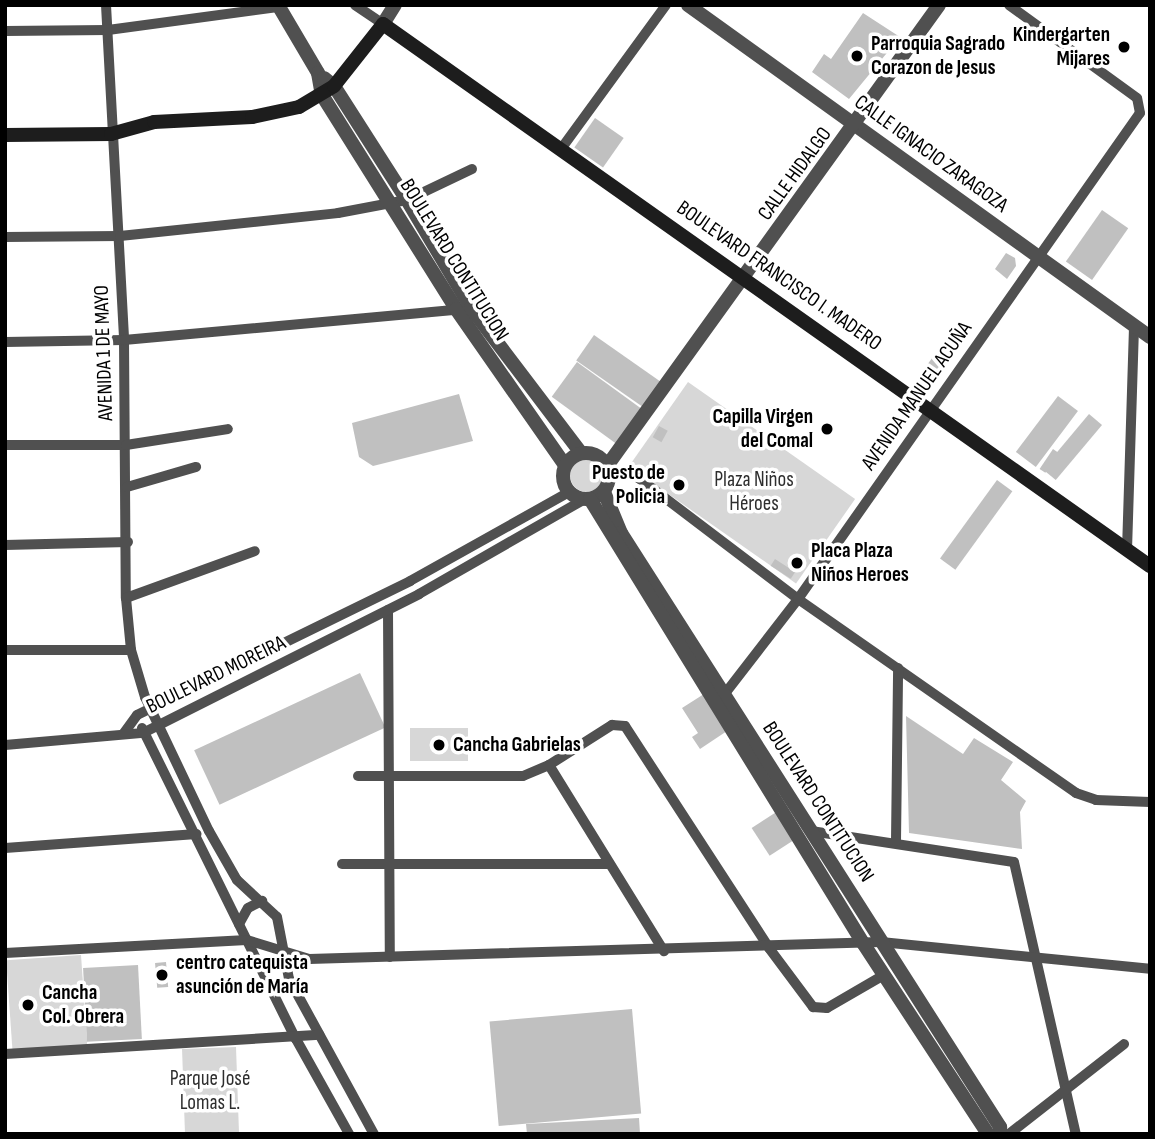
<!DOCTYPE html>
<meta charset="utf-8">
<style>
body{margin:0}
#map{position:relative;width:1155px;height:1139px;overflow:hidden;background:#fff;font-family:"Sofia Sans Condensed",sans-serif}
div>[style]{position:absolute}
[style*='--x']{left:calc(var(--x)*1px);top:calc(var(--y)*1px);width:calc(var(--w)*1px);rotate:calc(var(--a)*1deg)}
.green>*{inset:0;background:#d7d7d7;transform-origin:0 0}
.round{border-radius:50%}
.building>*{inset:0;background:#c0c0c0;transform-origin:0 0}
.minor>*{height:10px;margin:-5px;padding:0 5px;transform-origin:5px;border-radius:5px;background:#505050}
.tertiary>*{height:14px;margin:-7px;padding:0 7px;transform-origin:7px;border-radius:7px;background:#505050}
.tertiary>.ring{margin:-7px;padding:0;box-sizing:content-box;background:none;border:14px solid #505050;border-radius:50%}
.secondary>*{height:14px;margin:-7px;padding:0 7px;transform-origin:7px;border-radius:7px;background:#1d1d1d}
.dots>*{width:19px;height:19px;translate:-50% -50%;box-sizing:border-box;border:4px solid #fff;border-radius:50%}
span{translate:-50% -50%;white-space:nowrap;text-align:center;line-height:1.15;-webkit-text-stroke:7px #fff;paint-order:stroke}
.poi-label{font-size:21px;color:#000;font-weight:700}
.right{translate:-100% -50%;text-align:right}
.left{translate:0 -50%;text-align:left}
.street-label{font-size:21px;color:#000}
.park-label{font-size:21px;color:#2e2e2e}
.frame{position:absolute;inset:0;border:7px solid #000;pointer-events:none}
</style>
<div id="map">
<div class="green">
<i style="left:688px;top:382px;width:204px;height:103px;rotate:35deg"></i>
<i class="round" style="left:570px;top:458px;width:34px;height:34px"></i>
<i style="left:468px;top:728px;width:33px;height:58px;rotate:90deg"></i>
<i style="left:81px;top:955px;width:92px;height:75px;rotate:86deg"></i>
<i style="left:236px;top:1047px;width:87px;height:54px;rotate:88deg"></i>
</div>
<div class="building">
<i style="clip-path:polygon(863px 13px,900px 37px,849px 99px,812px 72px,824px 54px,831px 59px)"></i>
<i style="left:595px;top:118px;width:35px;height:36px;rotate:35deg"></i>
<i style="left:1102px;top:210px;width:32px;height:63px;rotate:35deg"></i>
<i style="clip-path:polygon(1006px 253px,1015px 258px,1016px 266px,1007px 279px,995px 269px)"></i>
<i style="left:594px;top:335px;width:81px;height:31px;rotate:35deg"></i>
<i style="left:935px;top:354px;width:14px;height:28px;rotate:36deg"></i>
<i style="left:577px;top:362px;width:84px;height:43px;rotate:36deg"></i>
<i style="clip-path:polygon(459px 394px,473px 441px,373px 466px,359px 457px,352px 423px)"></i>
<i style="left:1058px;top:396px;width:25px;height:70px;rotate:37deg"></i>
<i style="left:1089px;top:414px;width:17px;height:72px;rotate:40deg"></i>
<i style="left:659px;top:426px;width:10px;height:13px;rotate:29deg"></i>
<i style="left:1053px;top:449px;width:7px;height:24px;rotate:34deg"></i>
<i style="left:997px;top:480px;width:19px;height:97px;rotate:36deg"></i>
<i style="left:775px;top:559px;width:24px;height:8px;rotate:33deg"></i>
<i style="left:360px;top:673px;width:60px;height:183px;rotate:65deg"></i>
<i style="clip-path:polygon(704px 694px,727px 731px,700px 749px,692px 737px,698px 733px,682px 708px)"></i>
<i style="clip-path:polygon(906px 716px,963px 754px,974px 738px,1013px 762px,1001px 780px,1026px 801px,1020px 812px,1022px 849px,909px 833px)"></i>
<i style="left:781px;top:809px;width:33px;height:35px;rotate:57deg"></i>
<i style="left:166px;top:962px;width:25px;height:11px;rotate:85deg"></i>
<i style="left:138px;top:965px;width:74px;height:55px;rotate:87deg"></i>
<i style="left:632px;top:1009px;width:105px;height:143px;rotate:85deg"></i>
<i style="clip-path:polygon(639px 1118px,640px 1134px,527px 1134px,526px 1124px)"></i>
</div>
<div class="minor">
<i style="--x:106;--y:5;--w:335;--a:86.9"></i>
<i style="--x:124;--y:340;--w:258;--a:89.6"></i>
<i style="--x:126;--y:598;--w:52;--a:84.5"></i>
<i style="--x:131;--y:650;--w:49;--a:73.4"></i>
<i style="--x:145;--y:697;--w:148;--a:64.5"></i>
<i style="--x:209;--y:831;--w:56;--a:60.3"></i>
<i style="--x:237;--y:880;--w:54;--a:42.8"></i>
<i style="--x:277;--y:917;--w:63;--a:79"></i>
<i style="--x:289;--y:979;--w:177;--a:61.3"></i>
<i style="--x:355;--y:5;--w:34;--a:34"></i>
<i style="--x:5;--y:31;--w:103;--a:-0.6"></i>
<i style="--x:108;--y:30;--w:173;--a:-7.7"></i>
<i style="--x:561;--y:149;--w:178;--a:-53.9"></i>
<i style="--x:5;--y:237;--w:115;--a:-0.5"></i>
<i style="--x:120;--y:236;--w:219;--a:-6"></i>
<i style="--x:338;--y:213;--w:70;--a:-10.7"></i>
<i style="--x:407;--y:200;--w:72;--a:-25.5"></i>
<i style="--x:5;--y:342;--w:119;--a:-1"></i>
<i style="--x:124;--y:340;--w:339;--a:-5.2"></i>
<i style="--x:5;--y:445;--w:121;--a:0"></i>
<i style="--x:126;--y:445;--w:103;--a:-8.9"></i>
<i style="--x:610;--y:475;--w:17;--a:-10"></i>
<i style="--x:627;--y:472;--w:15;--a:28"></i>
<i style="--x:640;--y:479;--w:198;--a:37.2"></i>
<i style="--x:798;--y:599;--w:339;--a:34.9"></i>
<i style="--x:1076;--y:793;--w:21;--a:19"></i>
<i style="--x:1096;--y:800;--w:54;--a:2.1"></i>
<i style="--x:127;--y:487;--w:72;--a:-16.2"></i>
<i style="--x:5;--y:545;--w:123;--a:-1.4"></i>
<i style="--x:1127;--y:550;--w:224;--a:-88.2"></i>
<i style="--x:126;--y:598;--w:137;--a:-20"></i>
<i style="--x:388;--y:610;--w:347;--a:89.7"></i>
<i style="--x:5;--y:650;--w:126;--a:0"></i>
<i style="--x:720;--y:700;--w:128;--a:-52.3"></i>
<i style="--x:798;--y:599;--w:594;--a:-54.87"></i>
<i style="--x:1140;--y:113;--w:15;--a:-101"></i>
<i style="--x:1137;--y:98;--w:158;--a:-144"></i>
<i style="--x:142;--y:728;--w:347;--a:63.7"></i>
<i style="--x:296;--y:1039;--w:109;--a:60.8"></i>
<i style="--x:124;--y:733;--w:22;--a:-54"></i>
<i style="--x:137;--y:715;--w:304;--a:-26.1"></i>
<i style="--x:410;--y:581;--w:182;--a:-29.2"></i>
<i style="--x:5;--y:745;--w:139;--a:-5"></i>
<i style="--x:143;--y:733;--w:309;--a:-26.7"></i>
<i style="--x:419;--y:594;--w:189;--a:-29.8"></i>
<i style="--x:549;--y:765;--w:219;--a:58.3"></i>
<i style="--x:358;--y:776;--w:165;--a:0"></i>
<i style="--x:523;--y:776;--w:28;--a:-23"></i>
<i style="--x:549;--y:765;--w:75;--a:-32.4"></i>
<i style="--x:612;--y:725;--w:13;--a:4"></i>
<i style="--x:625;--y:726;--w:265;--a:57"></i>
<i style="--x:769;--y:948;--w:74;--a:53.3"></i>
<i style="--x:813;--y:1007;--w:14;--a:4"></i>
<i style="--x:827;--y:1008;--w:66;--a:-30.1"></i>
<i style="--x:811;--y:831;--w:205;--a:8.7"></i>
<i style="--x:1014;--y:862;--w:279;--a:77.2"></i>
<i style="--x:896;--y:841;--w:173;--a:-89.3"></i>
<i style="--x:5;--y:848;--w:192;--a:-4.2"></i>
<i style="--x:342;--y:864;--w:267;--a:0"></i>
<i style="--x:239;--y:924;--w:18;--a:-61"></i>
<i style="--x:248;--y:908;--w:16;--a:-27"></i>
<i style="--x:5;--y:953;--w:242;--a:-3.1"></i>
<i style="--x:247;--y:940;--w:65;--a:17"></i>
<i style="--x:309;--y:959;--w:572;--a:-1.7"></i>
<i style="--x:881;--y:942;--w:270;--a:5.7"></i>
<i style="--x:5;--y:1054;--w:315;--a:-3.5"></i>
<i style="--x:1009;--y:1134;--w:146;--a:-38"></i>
</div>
<div class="tertiary">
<i style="--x:278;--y:5;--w:79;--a:59.5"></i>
<i style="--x:318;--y:73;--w:22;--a:80"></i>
<i style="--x:322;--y:95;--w:252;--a:57.9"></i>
<i style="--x:456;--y:309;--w:190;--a:55.1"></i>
<i style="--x:688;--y:5;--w:569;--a:35.7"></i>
<i style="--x:383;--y:24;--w:22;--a:-58"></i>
<i style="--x:324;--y:78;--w:13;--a:39"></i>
<i style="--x:334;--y:86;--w:135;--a:57.4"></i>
<i style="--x:407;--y:200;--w:126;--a:59.3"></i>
<i style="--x:471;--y:308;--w:182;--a:52.8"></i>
<i class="ring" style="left:563px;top:453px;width:32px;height:32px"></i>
<i style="--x:607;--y:466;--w:568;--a:-54.24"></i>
<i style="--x:604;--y:492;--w:44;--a:67.5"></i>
<i style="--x:621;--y:533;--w:705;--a:57.46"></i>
<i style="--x:1000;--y:1127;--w:7;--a:90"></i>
<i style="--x:590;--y:499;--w:521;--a:58.41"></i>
<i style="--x:863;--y:943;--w:228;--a:56.8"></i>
</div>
<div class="secondary">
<i style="--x:5;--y:135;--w:106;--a:-0.5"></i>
<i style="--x:111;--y:134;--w:45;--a:-15.6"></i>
<i style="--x:154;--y:122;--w:98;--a:-2.9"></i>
<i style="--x:252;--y:117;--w:48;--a:-12"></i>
<i style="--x:299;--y:107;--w:41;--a:-31"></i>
<i style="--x:334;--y:86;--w:79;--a:-51.7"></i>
<i style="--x:383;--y:24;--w:939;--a:35.25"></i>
</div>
<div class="dots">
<i style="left:1124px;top:47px;background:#000"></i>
<i style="left:857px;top:56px;background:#000"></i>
<i style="left:827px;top:429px;background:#000"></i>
<i style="left:679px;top:485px;background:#000"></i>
<i style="left:797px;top:563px;background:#000"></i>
<i style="left:439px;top:745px;background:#000"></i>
<i style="left:162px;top:975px;background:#000"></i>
<i style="left:28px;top:1005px;background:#000"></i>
</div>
<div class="poi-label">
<span class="right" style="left:1110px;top:47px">Kindergarten<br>Mijares</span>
<span class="left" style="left:871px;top:56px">Parroquia Sagrado<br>Corazon de Jesus</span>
<span class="right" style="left:813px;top:429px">Capilla Virgen<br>del Comal</span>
<span class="right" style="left:665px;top:485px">Puesto de<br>Policia</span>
<span class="left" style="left:811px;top:563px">Placa Plaza<br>Niños Heroes</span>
<span class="left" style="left:453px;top:745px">Cancha Gabrielas</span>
<span class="left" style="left:176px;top:975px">centro catequista<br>asunción de María</span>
<span class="left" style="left:42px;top:1005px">Cancha<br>Col. Obrera</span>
</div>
<div class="street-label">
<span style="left:931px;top:154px;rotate:36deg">CALLE IGNACIO ZARAGOZA</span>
<span style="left:795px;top:174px;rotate:-54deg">CALLE HIDALGO</span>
<span style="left:454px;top:260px;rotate:58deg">BOULEVARD CONTITUCION</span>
<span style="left:779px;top:276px;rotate:35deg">BOULEVARD FRANCISCO I. MADERO</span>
<span style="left:104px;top:353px;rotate:-92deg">AVENIDA 1 DE MAYO</span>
<span style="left:917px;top:396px;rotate:-55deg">AVENIDA MANUEL ACUÑA</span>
<span style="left:216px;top:675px;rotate:-26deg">BOULEVARD MOREIRA</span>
<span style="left:818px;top:802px;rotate:57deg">BOULEVARD CONTITUCION</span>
</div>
<div class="park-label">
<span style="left:754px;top:492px">Plaza Niños<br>Héroes</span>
<span style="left:210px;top:1091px">Parque José<br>Lomas L.</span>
</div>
<div class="frame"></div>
</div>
